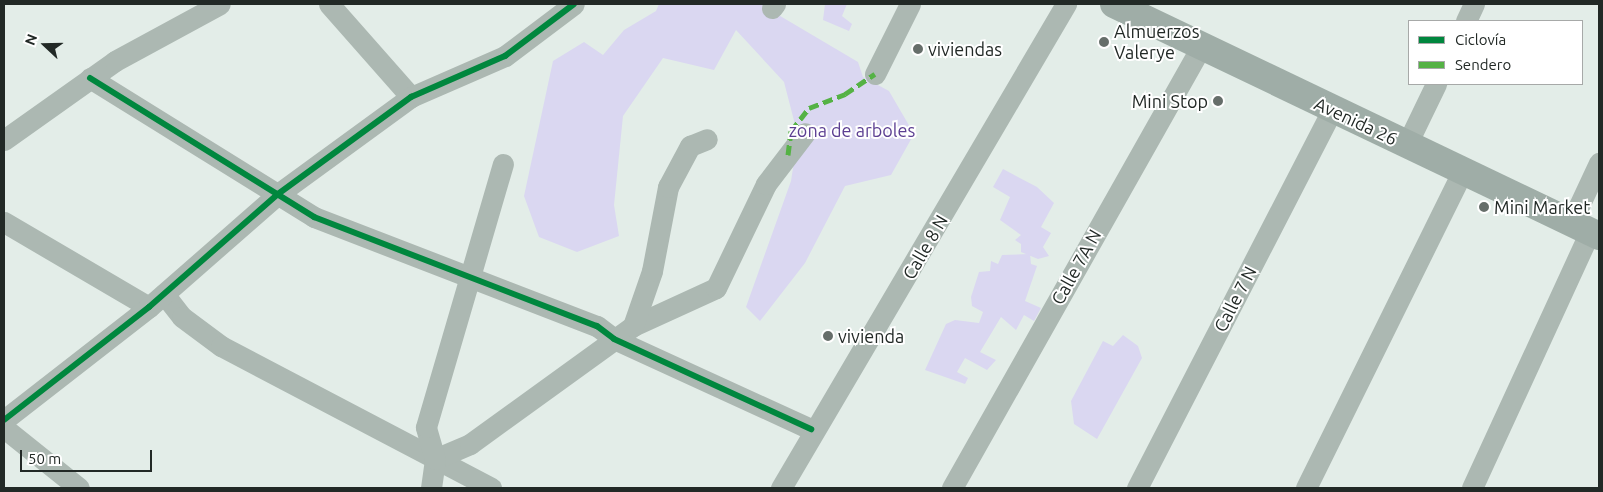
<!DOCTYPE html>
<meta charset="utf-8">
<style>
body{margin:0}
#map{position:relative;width:1603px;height:492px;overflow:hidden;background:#e3ede8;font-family:Ubuntu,sans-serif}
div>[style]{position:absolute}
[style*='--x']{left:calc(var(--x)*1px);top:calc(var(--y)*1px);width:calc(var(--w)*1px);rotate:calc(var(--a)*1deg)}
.green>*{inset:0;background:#dad7f1}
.street>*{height:21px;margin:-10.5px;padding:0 10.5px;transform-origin:10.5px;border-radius:10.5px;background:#acb8b2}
.secondary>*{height:28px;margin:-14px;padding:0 14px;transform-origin:14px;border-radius:14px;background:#9fada7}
.quiet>*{height:5px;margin-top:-2.5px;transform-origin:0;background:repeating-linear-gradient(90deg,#55b245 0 10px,transparent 0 15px)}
.cycleway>*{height:6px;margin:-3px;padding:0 3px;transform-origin:3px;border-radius:3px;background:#00873e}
.dots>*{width:14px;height:14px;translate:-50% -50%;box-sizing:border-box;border:2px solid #fff;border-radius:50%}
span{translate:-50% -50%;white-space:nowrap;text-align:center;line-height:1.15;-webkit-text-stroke:4px #fff;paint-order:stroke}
.poi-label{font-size:18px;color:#222926}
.left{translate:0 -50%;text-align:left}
.right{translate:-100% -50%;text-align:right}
.street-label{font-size:18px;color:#222926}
.park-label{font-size:18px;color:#5c3f92}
.frame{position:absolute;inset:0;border:5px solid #222926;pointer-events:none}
.legend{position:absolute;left:1408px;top:20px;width:175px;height:65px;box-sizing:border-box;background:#fff;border:1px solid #a7a9a8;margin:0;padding:6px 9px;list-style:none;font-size:15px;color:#222926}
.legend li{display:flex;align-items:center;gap:10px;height:25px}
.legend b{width:25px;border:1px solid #a7a9a8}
.north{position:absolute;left:20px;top:20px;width:50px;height:50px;-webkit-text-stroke:4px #fff;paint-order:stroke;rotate:291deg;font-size:14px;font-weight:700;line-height:20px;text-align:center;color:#222926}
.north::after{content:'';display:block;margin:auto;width:18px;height:22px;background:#222926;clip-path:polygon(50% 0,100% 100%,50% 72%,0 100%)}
.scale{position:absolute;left:20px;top:450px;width:132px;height:22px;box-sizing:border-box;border:2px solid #222926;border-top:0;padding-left:6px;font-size:15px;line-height:18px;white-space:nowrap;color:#222926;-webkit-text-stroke:4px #fff;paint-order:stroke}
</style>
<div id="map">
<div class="green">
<i style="clip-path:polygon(659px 4px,760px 4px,858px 62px,863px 77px,889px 91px,914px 134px,891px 175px,845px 186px,805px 263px,760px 321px,746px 307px,791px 181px,798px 136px,784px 82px,736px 30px,714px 70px,663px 58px,623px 116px,614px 205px,619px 236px,577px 252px,539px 237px,524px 196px,553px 61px,584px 42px,603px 55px,624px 30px,656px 11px)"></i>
<i style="clip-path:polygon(825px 4px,847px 4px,842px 16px,852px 24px,849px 31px,823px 20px)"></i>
<i style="clip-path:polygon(1003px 169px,1037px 187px,1054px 203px,1041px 227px,1051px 233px,1043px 247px,1049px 256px,1038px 259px,1021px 252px,1021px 244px,1015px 240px,1021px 235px,1000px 220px,1010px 197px,993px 187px)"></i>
<i style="clip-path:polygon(1030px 254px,1031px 264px,1037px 266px,1025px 301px,1041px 308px,1034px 321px,1024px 315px,1016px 330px,1001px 317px,980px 352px,996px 360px,987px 370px,965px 358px,957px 372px,968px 378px,965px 384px,925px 370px,946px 324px,955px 320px,979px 323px,983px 312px,972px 306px,971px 297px,979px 272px,990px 271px,991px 261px,998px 264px,1002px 255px)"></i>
<i style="clip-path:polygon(1123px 335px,1138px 346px,1142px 358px,1097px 439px,1074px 424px,1071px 401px,1103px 341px,1113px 346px)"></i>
</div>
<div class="street">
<i style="--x:329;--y:4;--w:124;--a:48.6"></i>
<i style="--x:772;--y:8;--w:5;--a:-53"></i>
<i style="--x:1466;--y:21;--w:19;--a:-65"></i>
<i style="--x:875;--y:74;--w:78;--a:-63.4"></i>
<i style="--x:90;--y:78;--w:264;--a:31.8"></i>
<i style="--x:314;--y:217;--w:303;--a:21.1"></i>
<i style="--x:597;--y:326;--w:21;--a:37"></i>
<i style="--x:614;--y:339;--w:217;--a:24.6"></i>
<i style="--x:4;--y:140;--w:136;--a:-35.4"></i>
<i style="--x:115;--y:61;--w:119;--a:-28.5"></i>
<i style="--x:1407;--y:144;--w:67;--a:-64.2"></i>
<i style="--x:1578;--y:208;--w:50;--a:-65"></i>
<i style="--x:4;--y:222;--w:168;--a:30.4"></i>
<i style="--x:164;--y:294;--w:29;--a:52"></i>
<i style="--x:182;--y:317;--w:49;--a:36.6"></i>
<i style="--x:221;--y:346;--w:305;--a:27.7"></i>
<i style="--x:633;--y:326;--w:91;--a:-24.6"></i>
<i style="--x:716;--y:288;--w:115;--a:-64.3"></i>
<i style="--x:766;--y:184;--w:64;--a:-52.6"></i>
<i style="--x:4;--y:420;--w:184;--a:-37.9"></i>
<i style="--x:149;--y:307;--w:171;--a:-41.2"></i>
<i style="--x:278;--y:194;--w:165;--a:-36.1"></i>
<i style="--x:411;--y:97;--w:103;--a:-23.6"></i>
<i style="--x:505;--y:56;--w:86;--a:-37"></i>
<i style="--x:4;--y:428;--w:96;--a:38.7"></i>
<i style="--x:435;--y:459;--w:38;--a:-23"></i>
<i style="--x:470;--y:444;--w:201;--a:-35.9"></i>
<i style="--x:633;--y:326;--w:58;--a:-70.9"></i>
<i style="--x:652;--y:271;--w:86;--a:-79.2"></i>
<i style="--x:668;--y:187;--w:47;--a:-61.8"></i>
<i style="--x:690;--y:146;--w:18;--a:-22"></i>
<i style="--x:431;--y:488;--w:29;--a:-82"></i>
<i style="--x:435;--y:459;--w:33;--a:-106"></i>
<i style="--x:426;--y:427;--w:274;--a:-73.7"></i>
<i style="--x:781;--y:488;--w:562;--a:-59.51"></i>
<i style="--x:952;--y:488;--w:506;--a:-60.55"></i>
<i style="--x:1137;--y:488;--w:424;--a:-62.7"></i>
<i style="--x:1306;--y:488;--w:355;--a:-63.7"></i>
<i style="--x:1472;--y:488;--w:283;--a:-65.3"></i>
</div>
<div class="secondary">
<i style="--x:1114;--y:4;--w:538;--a:25.56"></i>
</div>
<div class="quiet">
<i style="--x:788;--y:155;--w:24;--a:-83"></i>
<i style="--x:791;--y:131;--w:29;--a:-52"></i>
<i style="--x:809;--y:108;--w:39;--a:-21"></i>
<i style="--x:845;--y:94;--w:36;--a:-34"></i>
</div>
<div class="cycleway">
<i style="--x:90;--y:78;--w:264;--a:31.8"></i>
<i style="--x:314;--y:217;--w:303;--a:21.1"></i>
<i style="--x:597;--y:326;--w:21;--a:37"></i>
<i style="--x:614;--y:339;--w:217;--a:24.6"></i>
<i style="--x:4;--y:420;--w:184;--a:-37.9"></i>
<i style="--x:149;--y:307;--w:171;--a:-41.2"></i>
<i style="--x:278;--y:194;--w:165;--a:-36.1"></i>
<i style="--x:411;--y:97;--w:103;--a:-23.6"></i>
<i style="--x:505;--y:56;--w:86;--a:-37"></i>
</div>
<div class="dots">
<i style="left:1104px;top:42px;background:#666e6a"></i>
<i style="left:918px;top:49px;background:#666e6a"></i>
<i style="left:1218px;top:101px;background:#666e6a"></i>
<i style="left:1484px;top:207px;background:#666e6a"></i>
<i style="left:828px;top:336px;background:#666e6a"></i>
</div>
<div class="poi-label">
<span class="left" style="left:1114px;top:42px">Almuerzos<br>Valerye</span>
<span class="left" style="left:928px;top:49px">viviendas</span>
<span class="right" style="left:1208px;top:101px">Mini Stop</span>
<span class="left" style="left:1494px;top:207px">Mini Market</span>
<span class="left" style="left:838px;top:336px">vivienda</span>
</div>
<div class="street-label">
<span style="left:1356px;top:121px;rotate:25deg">Avenida 26</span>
<span style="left:925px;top:247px;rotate:-60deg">Calle 8 N</span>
<span style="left:1076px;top:267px;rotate:-61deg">Calle 7A N</span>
<span style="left:1235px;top:299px;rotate:-63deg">Calle 7 N</span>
</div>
<div class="park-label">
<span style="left:852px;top:130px">zona de arboles</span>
</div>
<div class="frame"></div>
<ul class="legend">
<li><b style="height:6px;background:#00873e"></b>Ciclovía</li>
<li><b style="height:6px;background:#55b245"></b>Sendero</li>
</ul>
<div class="north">N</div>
<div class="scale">50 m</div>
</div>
